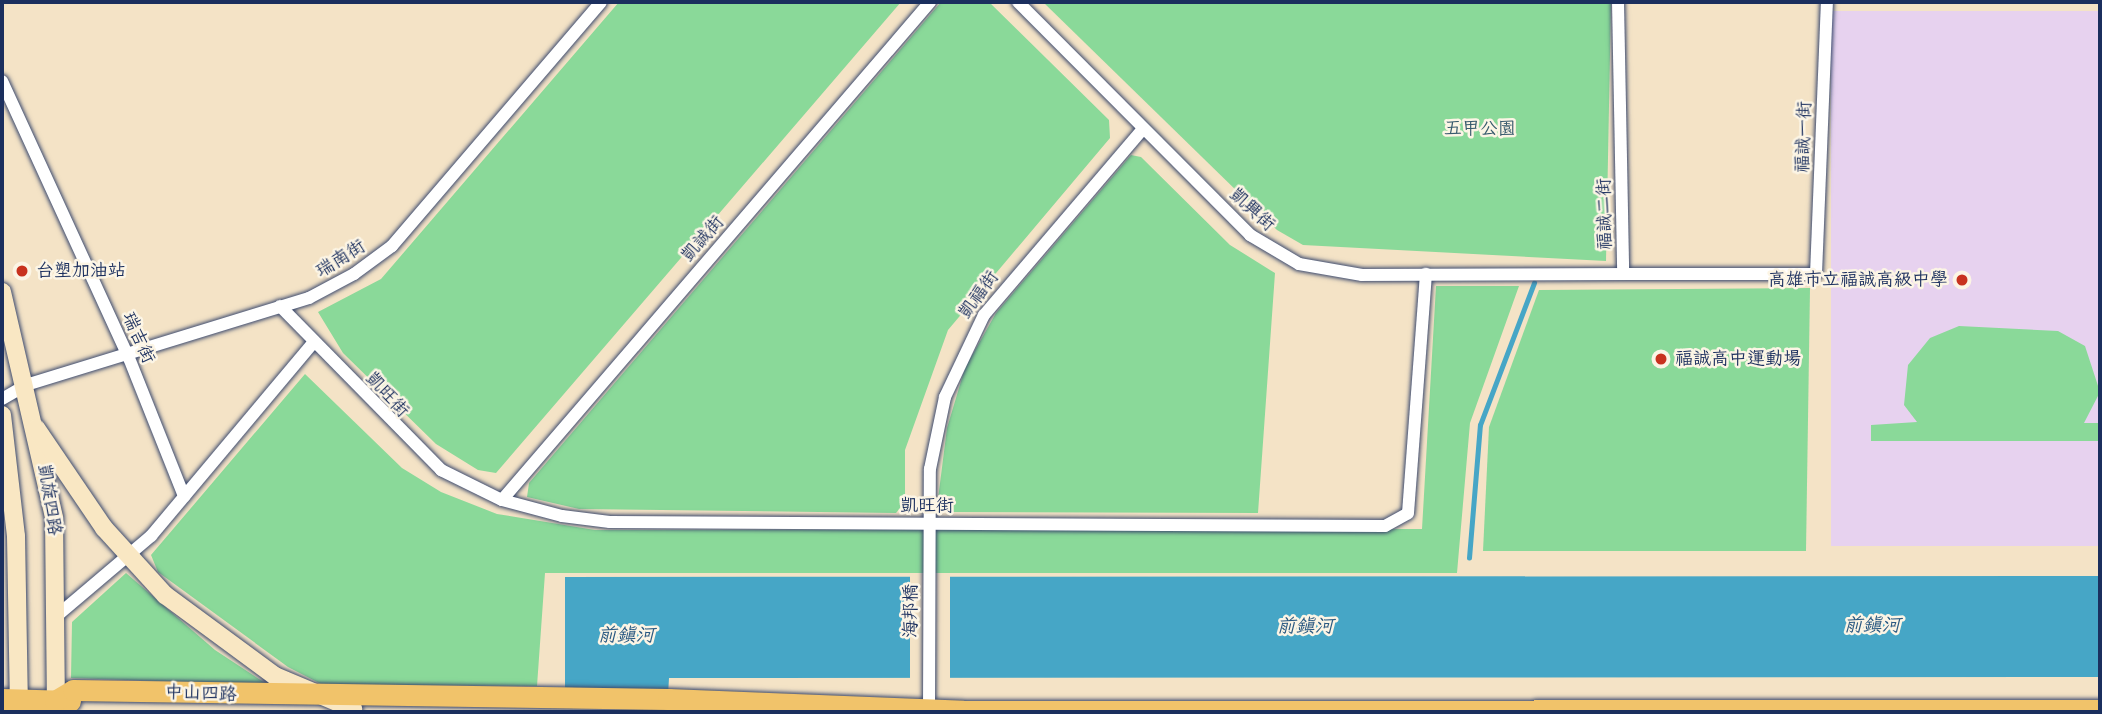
<!DOCTYPE html>
<meta charset="utf-8">
<style>
body{margin:0}
#map{position:relative;width:2102px;height:714px;overflow:hidden;background:#f4e3c6;font-family:Pangolin,"LXGW WenKai TC",sans-serif}
div>[style]{position:absolute}
[style*='--x']{left:calc(var(--x)*1px);top:calc(var(--y)*1px);width:calc(var(--w)*1px);rotate:calc(var(--a)*1deg)}
.built>*{inset:0;background:#e7d2ef;transform-origin:0 0}
.green>*{inset:0;background:#8ad999}
.water>*{inset:0;background:#46a6c6}
.pier>*{inset:0;background:#f4e3c6;transform-origin:0 0}
.stream>*{height:4.5px;margin:-2.25px;padding:0 2.25px;transform-origin:2.25px;border-radius:2.25px;background:#46a6c6}
.roads{filter:drop-shadow(0 0 2px #3c4a6e) drop-shadow(0 0 2px #3c4a6e)}
.street>*{height:12px;margin:-6px;padding:0 6px;transform-origin:6px;border-radius:6px;background:#fff}
.secondary>*{height:18px;margin:-9px;padding:0 9px;transform-origin:9px;border-radius:9px;background:#f9e7c3}
.primary>*{height:21px;margin:-10.5px;padding:0 10.5px;transform-origin:10.5px;border-radius:10.5px;background:#f1c36a}
.dots>*{width:19px;height:19px;translate:-50% -50%;box-sizing:border-box;border:4px solid #fcf5e5;border-radius:50%}
span{translate:-50% -50%;white-space:nowrap;text-align:center;line-height:1.15;-webkit-text-stroke:5px #fcf5e5;paint-order:stroke}
.park-label{font-size:18px;color:#375a6d}
.street-label{font-size:18px;color:#1b2f5e}
.poi-label{font-size:18px;color:#1b2f5e}
.left{translate:0 -50%;text-align:left}
.right{translate:-100% -50%;text-align:right}
.water-label{font-size:19px;color:#2a5982;font-style:italic}
.frame{position:absolute;inset:0;border:4px solid #1b2f5e;pointer-events:none}
</style>
<div id="map">
<div class="built">
<i style="left:2100px;top:11px;width:535px;height:269px;rotate:90deg"></i>
</div>
<div class="green">
<i style="clip-path:polygon(619px 2px,901px 2px,496px 473px,478px 470px,436px 444px,343px 353px,318px 312px,381px 279px)"></i>
<i style="clip-path:polygon(941px 2px,989px 2px,1109px 120px,1110px 138px,948px 330px,905px 450px,905px 502px,896px 513px,579px 509px,527px 497px,529px 483px)"></i>
<i style="clip-path:polygon(1043px 2px,1611px 2px,1606px 261px,1303px 245px,1277px 230px)"></i>
<i style="clip-path:polygon(1131px 155px,1141px 157px,1230px 245px,1275px 273px,1258px 513px,944px 512px,938px 499px,947px 428px,965px 368px,996px 313px)"></i>
<i style="clip-path:polygon(1436px 286px,1519px 286px,1470px 423px,1457px 573px,545px 573px,537px 686px,323px 685px,288px 667px,158px 572px,151px 555px,305px 374px,402px 468px,441px 492px,497px 514px,595px 530px,1422px 529px)"></i>
<i style="clip-path:polygon(1810px 288px,1806px 551px,1483px 551px,1489px 427px,1539px 290px)"></i>
<i style="clip-path:polygon(1959px 326px,2058px 331px,2085px 346px,2100px 392px,2084px 423px,2100px 423px,2100px 441px,1871px 441px,1871px 425px,1917px 422px,1904px 405px,1908px 365px,1930px 338px)"></i>
<i style="clip-path:polygon(126px 573px,215px 650px,268px 685px,71px 678px,72px 622px)"></i>
</div>
<div class="water">
<i style="clip-path:polygon(2100px 576px,2100px 677px,669px 678px,667px 712px,565px 712px,565px 577px)"></i>
</div>
<div class="pier">
<i style="left:910px;top:573px;width:40px;height:108px"></i>
<i style="left:561px;top:690px;width:110px;height:22px"></i>
</div>
<div class="stream">
<i style="--x:1469;--y:558;--w:133;--a:-85.3"></i>
<i style="--x:1480;--y:425;--w:152;--a:-69.2"></i>
</div>
<div class="roads">
<div class="street">
<i style="--x:1018;--y:2;--w:329;--a:45.1"></i>
<i style="--x:1250;--y:235;--w:57;--a:30.6"></i>
<i style="--x:1299;--y:264;--w:64;--a:9.9"></i>
<i style="--x:1362;--y:275;--w:261;--a:-0.2"></i>
<i style="--x:1618;--y:2;--w:272;--a:88.9"></i>
<i style="--x:1623;--y:274;--w:193;--a:0"></i>
<i style="--x:1816;--y:274;--w:272;--a:-87.7"></i>
<i style="--x:2;--y:81;--w:305;--a:65.4"></i>
<i style="--x:129;--y:358;--w:149;--a:68.3"></i>
<i style="--x:280;--y:306;--w:230;--a:45.5"></i>
<i style="--x:441;--y:470;--w:68;--a:26.2"></i>
<i style="--x:502;--y:500;--w:62;--a:14.9"></i>
<i style="--x:562;--y:516;--w:48;--a:7.1"></i>
<i style="--x:610;--y:522;--w:775;--a:0.3"></i>
<i style="--x:1385;--y:526;--w:26;--a:-29"></i>
<i style="--x:1408;--y:513;--w:240;--a:-85.7"></i>
<i style="--x:2;--y:399;--w:28;--a:-30"></i>
<i style="--x:26;--y:385;--w:296;--a:-17.1"></i>
<i style="--x:309;--y:298;--w:51;--a:-28.1"></i>
<i style="--x:354;--y:274;--w:47;--a:-36.4"></i>
<i style="--x:392;--y:246;--w:321;--a:-49.4"></i>
<i style="--x:502;--y:500;--w:657;--a:-49.32"></i>
<i style="--x:59;--y:614;--w:121;--a:-40.3"></i>
<i style="--x:151;--y:536;--w:253;--a:-50"></i>
<i style="--x:929;--y:712;--w:243;--a:-89.8"></i>
<i style="--x:930;--y:469;--w:74;--a:-78.2"></i>
<i style="--x:945;--y:397;--w:91;--a:-64.6"></i>
<i style="--x:984;--y:315;--w:245;--a:-49.5"></i>
</div>
<div class="secondary">
<i style="--x:2;--y:292;--w:232;--a:77"></i>
<i style="--x:54;--y:518;--w:194;--a:89.4"></i>
<i style="--x:2;--y:415;--w:122;--a:83.4"></i>
<i style="--x:16;--y:536;--w:176;--a:89"></i>
<i style="--x:36;--y:428;--w:121;--a:55.8"></i>
<i style="--x:104;--y:528;--w:91;--a:47.7"></i>
<i style="--x:165;--y:595;--w:137;--a:36.4"></i>
<i style="--x:275;--y:676;--w:85;--a:22.9"></i>
</div>
<div class="primary">
<i style="--x:2;--y:699;--w:68;--a:1.7"></i>
<i style="--x:55;--y:701;--w:21;--a:-31"></i>
<i style="--x:73;--y:690;--w:595;--a:0.87"></i>
<i style="--x:668;--y:699;--w:295;--a:2.3"></i>
<i style="--x:963;--y:711;--w:1137;--a:-0.05"></i>
</div>
</div>
<div class="dots">
<i style="left:22px;top:271px;background:#c8321e"></i>
<i style="left:1962px;top:280px;background:#c8321e"></i>
<i style="left:1661px;top:359px;background:#c8321e"></i>
</div>
<div class="park-label">
<span style="left:1480px;top:129px">五甲公園</span>
</div>
<div class="street-label">
<span style="left:1804px;top:137px;rotate:-88deg">福誠一街</span>
<span style="left:1252px;top:210px;rotate:42deg">凱興街</span>
<span style="left:1605px;top:214px;rotate:-91deg">福誠二街</span>
<span style="left:703px;top:239px;rotate:-49deg">凱誠街</span>
<span style="left:341px;top:259px;rotate:-32deg">瑞南街</span>
<span style="left:979px;top:295px;rotate:-54deg">凱福街</span>
<span style="left:138px;top:338px;rotate:66deg">瑞吉街</span>
<span style="left:387px;top:395px;rotate:47deg">凱旺街</span>
<span style="left:49px;top:500px;rotate:81deg">凱旋四路</span>
<span style="left:927px;top:506px">凱旺街</span>
<span style="left:911px;top:611px;rotate:-90deg">海邦橋</span>
<span style="left:201px;top:694px;rotate:2deg">中山四路</span>
</div>
<div class="poi-label">
<span class="left" style="left:36px;top:271px">台塑加油站</span>
<span class="right" style="left:1948px;top:280px">高雄市立福誠高級中學</span>
<span class="left" style="left:1675px;top:359px">福誠高中運動場</span>
</div>
<div class="water-label">
<span style="left:1872px;top:626px">前鎮河</span>
<span style="left:1305px;top:627px">前鎮河</span>
<span style="left:626px;top:636px">前鎮河</span>
</div>
<div class="frame"></div>
</div>
